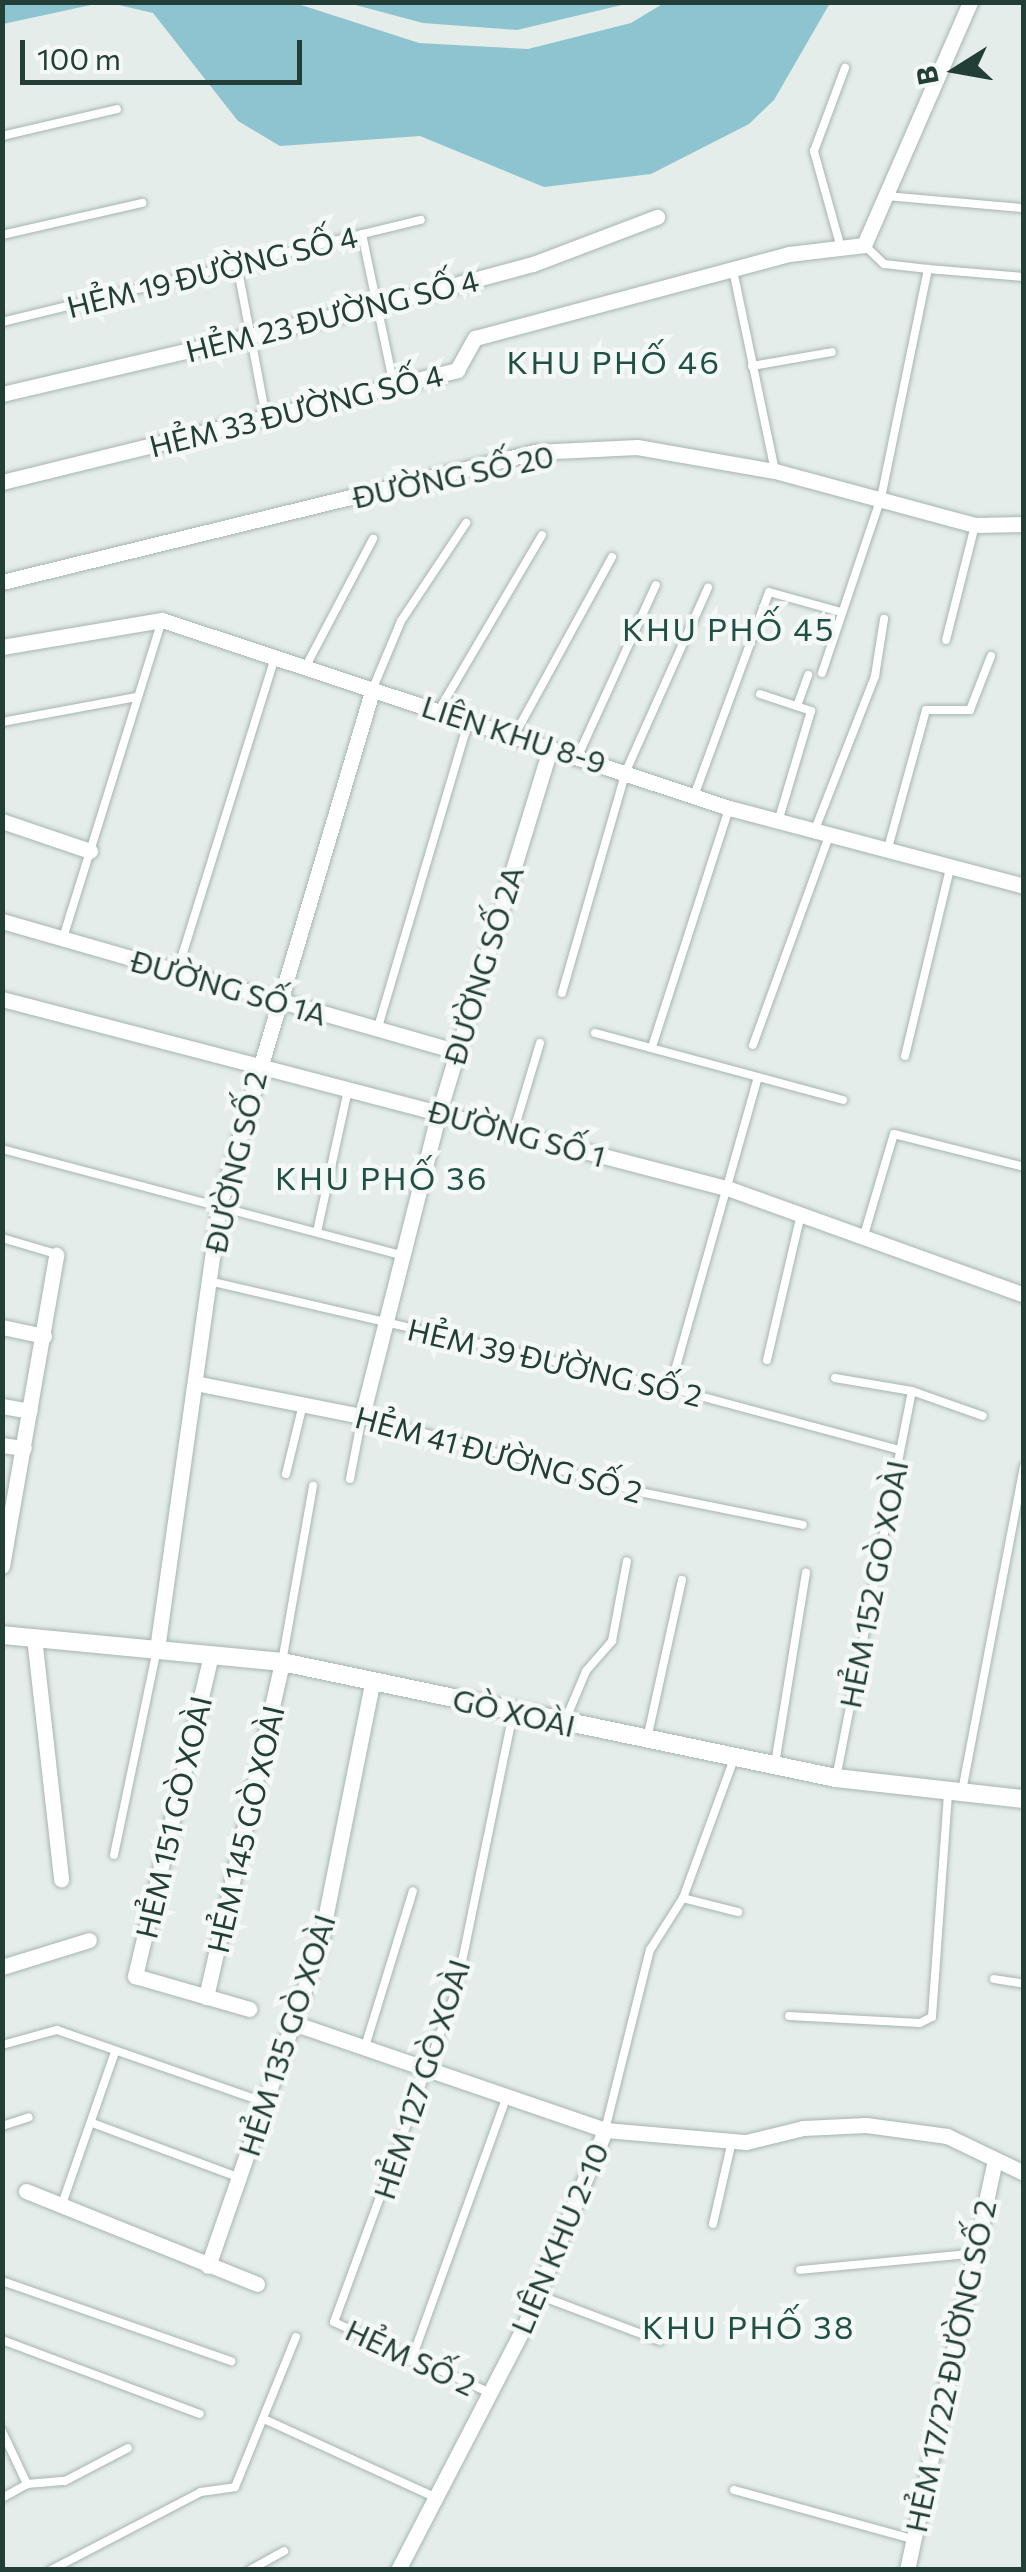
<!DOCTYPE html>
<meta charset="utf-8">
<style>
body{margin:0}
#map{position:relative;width:1026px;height:2572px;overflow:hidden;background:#e4ede9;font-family:Commissioner,sans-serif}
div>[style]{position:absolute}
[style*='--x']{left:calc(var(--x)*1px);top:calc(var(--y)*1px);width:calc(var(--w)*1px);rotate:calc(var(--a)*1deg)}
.water>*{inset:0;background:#8dc4d0}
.roads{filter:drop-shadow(0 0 2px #a6b5b0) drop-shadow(0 0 2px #a6b5b0)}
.service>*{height:8px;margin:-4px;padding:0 4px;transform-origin:4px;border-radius:4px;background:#fff}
.minor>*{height:15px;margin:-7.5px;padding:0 7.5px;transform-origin:7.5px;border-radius:7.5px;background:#fff}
.tertiary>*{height:18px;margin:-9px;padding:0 9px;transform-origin:9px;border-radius:9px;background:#fff}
span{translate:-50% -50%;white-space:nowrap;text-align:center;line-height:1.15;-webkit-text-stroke:9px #f4f9f7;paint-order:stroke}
.street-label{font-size:30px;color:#233e37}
.neighbourhood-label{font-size:32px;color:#205045;letter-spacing:2.5px}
.frame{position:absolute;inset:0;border:5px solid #233e37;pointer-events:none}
.north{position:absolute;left:906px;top:20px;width:100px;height:100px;-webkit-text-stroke:8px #f4f9f7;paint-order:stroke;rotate:259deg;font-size:28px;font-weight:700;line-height:40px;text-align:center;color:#233e37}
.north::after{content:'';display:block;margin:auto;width:35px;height:45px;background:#233e37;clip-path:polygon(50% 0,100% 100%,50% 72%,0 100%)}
.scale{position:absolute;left:20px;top:40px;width:282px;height:45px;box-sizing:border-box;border:5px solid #233e37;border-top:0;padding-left:12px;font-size:30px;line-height:35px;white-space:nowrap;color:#233e37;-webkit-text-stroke:8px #f4f9f7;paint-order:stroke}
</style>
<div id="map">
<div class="water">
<i style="clip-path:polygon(3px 2px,100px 2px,100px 3px,3px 24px)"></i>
<i style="clip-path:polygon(110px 3px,295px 3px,419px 43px,528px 49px,631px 23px,664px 3px,830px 3px,774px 100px,749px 124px,651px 174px,544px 187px,420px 136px,280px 146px,238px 121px,153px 13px)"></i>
<i style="clip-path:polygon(348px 3px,630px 2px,630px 3px,517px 30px,423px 23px)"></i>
</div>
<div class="roads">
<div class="service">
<i style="--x:2;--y:136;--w:118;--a:-13.2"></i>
<i style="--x:886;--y:196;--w:136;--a:5.1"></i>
<i style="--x:362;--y:234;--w:155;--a:78.1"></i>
<i style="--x:2;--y:235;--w:144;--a:-12.9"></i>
<i style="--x:841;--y:248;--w:101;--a:-105.6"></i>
<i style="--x:814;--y:151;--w:89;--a:-69.5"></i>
<i style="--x:237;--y:265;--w:155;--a:79.2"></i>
<i style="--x:928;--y:269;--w:96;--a:4.8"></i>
<i style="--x:733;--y:270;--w:205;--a:78.2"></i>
<i style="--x:2;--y:322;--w:431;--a:-13.7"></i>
<i style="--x:752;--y:366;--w:81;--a:-9.9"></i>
<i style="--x:946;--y:640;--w:119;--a:-75.8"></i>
<i style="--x:306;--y:666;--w:144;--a:-62.2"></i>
<i style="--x:822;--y:673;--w:185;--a:-71.4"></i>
<i style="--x:881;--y:498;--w:234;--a:-78.4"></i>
<i style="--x:928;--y:269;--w:44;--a:-173.5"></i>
<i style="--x:884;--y:264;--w:28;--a:-136"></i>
<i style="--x:373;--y:688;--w:73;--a:-67.3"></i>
<i style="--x:401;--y:621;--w:118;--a:-56.4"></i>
<i style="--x:760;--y:694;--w:54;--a:18.4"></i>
<i style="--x:811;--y:711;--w:116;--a:106.6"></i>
<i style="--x:797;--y:706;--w:33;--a:-70"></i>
<i style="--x:439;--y:710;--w:203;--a:-59.5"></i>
<i style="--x:2;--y:722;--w:137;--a:-10.5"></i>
<i style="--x:514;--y:736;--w:204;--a:-61.3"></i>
<i style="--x:577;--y:758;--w:190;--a:-65.5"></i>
<i style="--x:694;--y:796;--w:217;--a:-69.8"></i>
<i style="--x:769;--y:592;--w:75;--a:15.5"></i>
<i style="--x:814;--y:832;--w:168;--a:-68.6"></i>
<i style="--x:875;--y:676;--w:58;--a:-81"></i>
<i style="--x:888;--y:848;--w:143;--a:-74.6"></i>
<i style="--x:926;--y:710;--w:44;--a:0"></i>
<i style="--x:970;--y:710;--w:58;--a:-68.7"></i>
<i style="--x:63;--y:938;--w:333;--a:-72.7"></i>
<i style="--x:177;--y:972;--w:329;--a:-72.7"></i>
<i style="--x:562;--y:993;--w:231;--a:-73.9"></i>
<i style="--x:626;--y:771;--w:201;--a:-65.9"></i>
<i style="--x:378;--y:1027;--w:320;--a:-73.5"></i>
<i style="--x:595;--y:1033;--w:257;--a:15.1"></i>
<i style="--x:753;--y:1045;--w:222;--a:-70"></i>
<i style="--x:652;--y:1047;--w:251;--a:-72.1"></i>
<i style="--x:905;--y:1056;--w:193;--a:-76.5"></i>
<i style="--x:513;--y:1133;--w:94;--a:-73.3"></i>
<i style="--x:2;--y:1149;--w:413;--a:14.9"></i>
<i style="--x:317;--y:1232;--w:145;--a:-77.7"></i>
<i style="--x:864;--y:1235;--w:105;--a:-73.5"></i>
<i style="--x:894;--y:1134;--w:134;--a:14.2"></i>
<i style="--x:2;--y:1238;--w:56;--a:16.5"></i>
<i style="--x:209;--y:1281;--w:473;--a:13.1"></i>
<i style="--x:670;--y:1388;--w:237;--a:15.1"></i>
<i style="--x:767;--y:1360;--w:146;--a:-76.9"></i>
<i style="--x:835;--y:1378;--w:78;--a:9.6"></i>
<i style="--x:912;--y:1391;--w:75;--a:19.4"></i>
<i style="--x:670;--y:1388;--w:323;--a:-74.2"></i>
<i style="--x:286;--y:1474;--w:72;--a:-76.3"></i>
<i style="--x:350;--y:1479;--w:64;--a:-79.2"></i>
<i style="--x:362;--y:1416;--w:288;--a:15.3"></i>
<i style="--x:640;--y:1492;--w:166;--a:11.4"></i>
<i style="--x:282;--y:1662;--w:179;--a:-80"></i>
<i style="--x:565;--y:1721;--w:54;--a:-67.2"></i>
<i style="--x:586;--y:1671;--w:40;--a:-49"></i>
<i style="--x:612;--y:1641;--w:81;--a:-79.4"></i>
<i style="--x:647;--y:1739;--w:163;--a:-77.6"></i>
<i style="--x:775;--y:1764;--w:194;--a:-80.8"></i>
<i style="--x:836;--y:1778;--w:394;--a:-78.9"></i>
<i style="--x:962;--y:1791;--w:330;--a:-79.2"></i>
<i style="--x:114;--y:1855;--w:210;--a:-78.2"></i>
<i style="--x:683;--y:1898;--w:57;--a:14.3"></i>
<i style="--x:994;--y:1979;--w:30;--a:9"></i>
<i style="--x:789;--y:2016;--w:131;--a:3.1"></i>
<i style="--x:920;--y:2023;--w:13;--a:-27"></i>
<i style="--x:932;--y:2017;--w:224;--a:-85.9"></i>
<i style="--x:2;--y:2045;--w:57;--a:-15.3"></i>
<i style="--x:57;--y:2030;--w:219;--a:19.2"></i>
<i style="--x:364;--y:2050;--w:166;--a:-72.9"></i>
<i style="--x:95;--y:2124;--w:155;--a:20.4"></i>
<i style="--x:2;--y:2126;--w:28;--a:-18"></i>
<i style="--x:605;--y:2130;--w:186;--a:-76"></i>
<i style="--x:650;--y:1950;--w:62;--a:-57.6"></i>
<i style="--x:683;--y:1898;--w:148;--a:-69.9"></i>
<i style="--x:61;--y:2207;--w:164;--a:-70.8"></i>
<i style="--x:713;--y:2224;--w:85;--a:-77.1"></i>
<i style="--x:800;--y:2270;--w:171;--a:-5.4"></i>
<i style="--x:2;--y:2281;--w:243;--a:19.3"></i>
<i style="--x:538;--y:2295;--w:130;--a:20.7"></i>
<i style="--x:2;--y:2340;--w:211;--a:20.5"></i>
<i style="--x:411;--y:2361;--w:280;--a:-70.1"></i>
<i style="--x:488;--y:2392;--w:169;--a:-155.6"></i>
<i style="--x:334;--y:2322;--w:353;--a:-69.8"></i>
<i style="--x:456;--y:1991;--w:284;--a:-78.4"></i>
<i style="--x:264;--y:2419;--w:187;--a:24.6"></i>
<i style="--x:2;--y:2431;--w:59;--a:64.7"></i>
<i style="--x:734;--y:2490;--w:185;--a:15.4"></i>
<i style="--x:2;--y:2498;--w:29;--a:-29"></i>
<i style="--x:27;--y:2484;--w:38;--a:-5"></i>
<i style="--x:65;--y:2481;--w:71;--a:-27.6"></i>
<i style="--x:51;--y:2570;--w:169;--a:-27.5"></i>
<i style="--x:201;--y:2492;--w:34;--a:-8"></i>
<i style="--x:235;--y:2487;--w:162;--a:-67.9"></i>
<i style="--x:250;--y:2570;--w:39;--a:-29"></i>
</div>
<div class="minor">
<i style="--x:2;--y:394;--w:385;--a:-13.2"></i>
<i style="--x:377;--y:306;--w:162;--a:-15.1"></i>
<i style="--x:533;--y:264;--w:133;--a:-20.8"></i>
<i style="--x:2;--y:482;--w:469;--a:-13.8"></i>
<i style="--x:457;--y:370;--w:37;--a:-61"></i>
<i style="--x:475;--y:338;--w:325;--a:-15"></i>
<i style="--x:789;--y:254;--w:76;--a:-6.8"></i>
<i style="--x:864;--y:245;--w:265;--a:-66.4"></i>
<i style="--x:2;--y:582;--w:549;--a:-13.71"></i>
<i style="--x:535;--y:452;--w:102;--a:-2.8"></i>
<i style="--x:637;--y:447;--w:140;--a:9.9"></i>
<i style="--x:775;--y:471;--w:207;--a:15.1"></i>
<i style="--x:975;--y:525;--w:49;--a:-1.2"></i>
<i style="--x:2;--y:647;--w:162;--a:-9.6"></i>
<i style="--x:162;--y:620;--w:597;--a:18.34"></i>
<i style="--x:729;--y:808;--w:305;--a:14.8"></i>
<i style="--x:2;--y:821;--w:93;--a:18.8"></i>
<i style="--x:2;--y:921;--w:472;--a:16"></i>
<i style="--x:2;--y:999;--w:752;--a:14.63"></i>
<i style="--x:730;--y:1189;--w:313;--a:19.8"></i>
<i style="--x:2;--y:1327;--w:43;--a:12.1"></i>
<i style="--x:195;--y:1383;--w:170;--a:11.2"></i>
<i style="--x:362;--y:1416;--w:314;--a:-75.8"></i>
<i style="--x:439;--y:1112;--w:381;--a:-73"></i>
<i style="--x:2;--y:1406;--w:28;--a:10"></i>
<i style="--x:2;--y:1445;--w:22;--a:8"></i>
<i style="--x:2;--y:1566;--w:316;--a:-80.1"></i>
<i style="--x:34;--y:1637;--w:244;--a:83.6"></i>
<i style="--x:157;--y:1649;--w:447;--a:-82"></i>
<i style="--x:219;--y:1206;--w:540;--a:-73.44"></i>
<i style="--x:210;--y:1659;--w:326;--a:103.3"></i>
<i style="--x:135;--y:1976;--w:119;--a:16.1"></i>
<i style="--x:2;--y:1967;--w:91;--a:-17.2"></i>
<i style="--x:206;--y:1997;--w:344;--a:-77.2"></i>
<i style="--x:293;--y:2023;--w:330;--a:18.9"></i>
<i style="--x:605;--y:2130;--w:142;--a:4.9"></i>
<i style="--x:746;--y:2142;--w:59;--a:-13.8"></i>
<i style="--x:803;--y:2128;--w:63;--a:-2.7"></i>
<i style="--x:866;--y:2125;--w:82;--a:7.7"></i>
<i style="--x:947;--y:2136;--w:85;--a:25.7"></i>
<i style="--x:26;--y:2191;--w:249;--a:21.9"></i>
<i style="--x:208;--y:2266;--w:341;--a:-70.8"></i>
<i style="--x:320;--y:1944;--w:266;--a:-78.7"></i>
<i style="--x:398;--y:2570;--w:274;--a:-62.6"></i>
<i style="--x:524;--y:2327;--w:213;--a:-67.6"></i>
<i style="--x:907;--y:2570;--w:415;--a:-77.9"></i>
</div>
<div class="tertiary">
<i style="--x:2;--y:1635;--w:281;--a:5.5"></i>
<i style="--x:282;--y:1662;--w:566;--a:11.83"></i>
<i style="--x:836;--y:1778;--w:189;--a:6.4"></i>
</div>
</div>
<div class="street-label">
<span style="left:212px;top:271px;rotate:-14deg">HẺM 19 ĐƯỜNG SỐ 4</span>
<span style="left:332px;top:315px;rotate:-14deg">HẺM 23 ĐƯỜNG SỐ 4</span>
<span style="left:296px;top:410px;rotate:-14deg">HẺM 33 ĐƯỜNG SỐ 4</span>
<span style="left:453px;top:476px;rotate:-12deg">ĐƯỜNG SỐ 20</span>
<span style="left:514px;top:734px;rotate:18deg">LIÊN KHU 8-9</span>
<span style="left:483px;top:965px;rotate:-73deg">ĐƯỜNG SỐ 2A</span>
<span style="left:229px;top:987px;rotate:16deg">ĐƯỜNG SỐ 1A</span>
<span style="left:517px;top:1133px;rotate:15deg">ĐƯỜNG SỐ 1</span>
<span style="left:235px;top:1162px;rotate:-77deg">ĐƯỜNG SỐ 2</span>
<span style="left:555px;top:1362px;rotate:13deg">HẺM 39 ĐƯỜNG SỐ 2</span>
<span style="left:499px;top:1454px;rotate:15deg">HẺM 41 ĐƯỜNG SỐ 2</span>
<span style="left:873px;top:1584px;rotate:-79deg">HẺM 152 GÒ XOÀI</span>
<span style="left:514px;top:1712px;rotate:13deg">GÒ XOÀI</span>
<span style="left:173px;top:1817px;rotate:-77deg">HẺM 151 GÒ XOÀI</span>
<span style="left:245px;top:1829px;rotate:-77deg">HẺM 145 GÒ XOÀI</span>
<span style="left:286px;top:2035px;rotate:-72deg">HẺM 135 GÒ XOÀI</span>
<span style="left:421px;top:2079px;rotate:-72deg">HẺM 127 GÒ XOÀI</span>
<span style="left:559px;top:2238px;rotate:-67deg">LIÊN KHU 2-10</span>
<span style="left:411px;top:2357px;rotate:25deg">HẺM SỐ 2</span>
<span style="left:950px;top:2366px;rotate:-78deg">HẺM 17/22 ĐƯỜNG SỐ 2</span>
</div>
<div class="neighbourhood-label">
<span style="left:614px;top:361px">KHU PHỐ 46</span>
<span style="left:729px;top:628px">KHU PHỐ 45</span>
<span style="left:382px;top:1177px">KHU PHỐ 36</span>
<span style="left:749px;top:2326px">KHU PHỐ 38</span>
</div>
<div class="frame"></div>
<div class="north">B</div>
<div class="scale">100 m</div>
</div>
